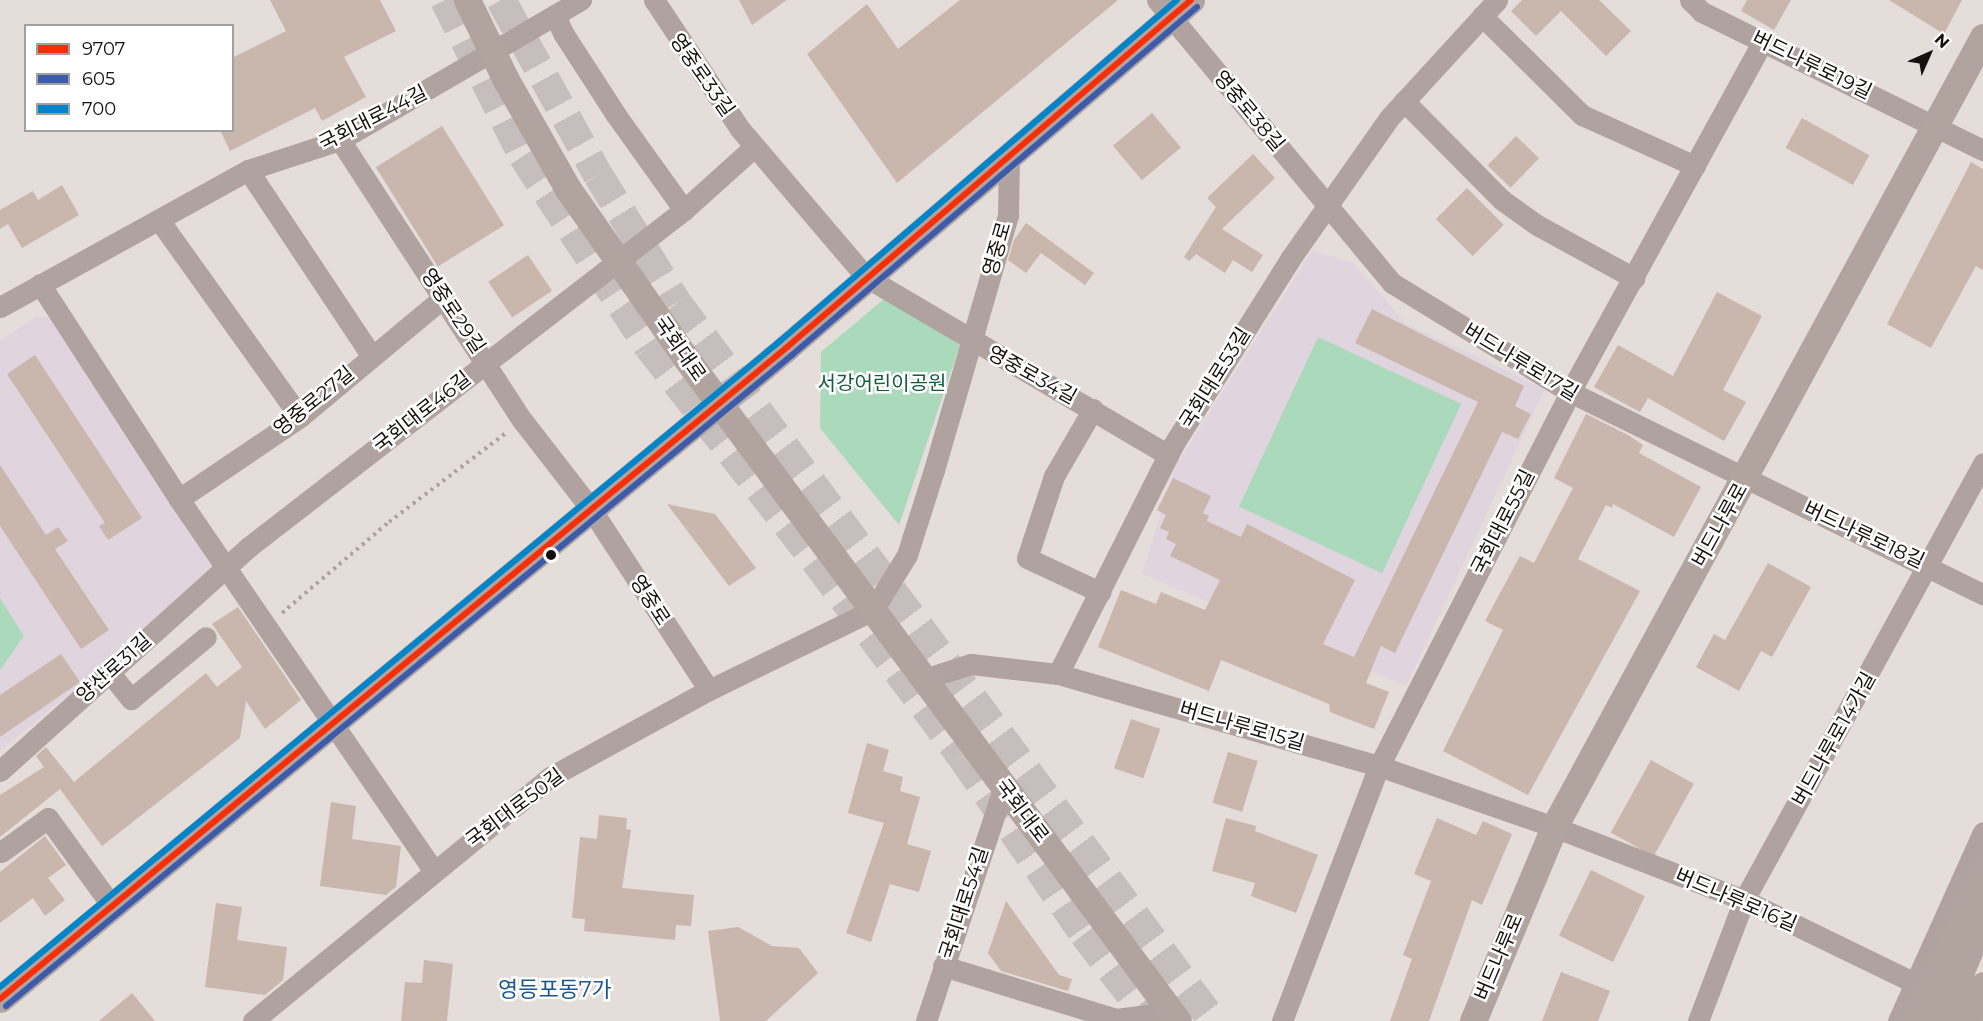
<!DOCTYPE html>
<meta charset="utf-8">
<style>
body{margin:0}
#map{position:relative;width:1983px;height:1021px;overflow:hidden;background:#e4ddda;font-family:Montserrat,"Noto Sans KR",sans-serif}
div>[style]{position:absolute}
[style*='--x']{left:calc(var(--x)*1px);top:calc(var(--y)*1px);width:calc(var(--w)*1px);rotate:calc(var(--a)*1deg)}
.education>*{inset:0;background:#e0d5df}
.green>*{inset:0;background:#abd9bc;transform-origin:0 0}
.building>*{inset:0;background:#c9b6ac;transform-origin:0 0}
.highway-tunnel>*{height:30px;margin-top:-15px;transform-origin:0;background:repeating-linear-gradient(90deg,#c5bebc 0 30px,transparent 0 45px)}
.path>*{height:4px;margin-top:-2px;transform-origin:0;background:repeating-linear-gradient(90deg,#aca29f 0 3px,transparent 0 7.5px)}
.minor>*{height:21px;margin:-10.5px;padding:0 10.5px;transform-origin:10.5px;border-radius:10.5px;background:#b0a29e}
.major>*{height:27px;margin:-13.5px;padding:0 13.5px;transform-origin:13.5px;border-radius:13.5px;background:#b1a49f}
.bus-1>*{height:6px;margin:-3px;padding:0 3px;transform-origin:3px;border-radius:3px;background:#f72f08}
.bus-2>*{height:6px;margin:-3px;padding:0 3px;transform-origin:3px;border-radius:3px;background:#3d5bab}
.bus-3>*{height:6px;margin:-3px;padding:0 3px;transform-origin:3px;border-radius:3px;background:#0085ca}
.dots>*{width:16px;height:16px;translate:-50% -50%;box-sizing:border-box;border:3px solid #fff;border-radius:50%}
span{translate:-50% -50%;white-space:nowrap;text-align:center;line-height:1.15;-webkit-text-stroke:5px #fff;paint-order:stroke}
.street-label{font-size:20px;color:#14100f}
.park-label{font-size:20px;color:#135c3b}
.quarter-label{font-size:22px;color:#1c5788}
.legend{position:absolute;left:24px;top:24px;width:210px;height:108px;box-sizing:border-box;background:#fff;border:2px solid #a19f9f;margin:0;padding:8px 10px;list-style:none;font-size:18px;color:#14100f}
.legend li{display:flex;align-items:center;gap:12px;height:30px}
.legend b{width:30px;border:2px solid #a19f9f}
.north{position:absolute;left:1899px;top:24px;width:60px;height:60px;-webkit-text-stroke:4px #fff;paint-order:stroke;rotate:45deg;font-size:16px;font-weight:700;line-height:24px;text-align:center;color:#14100f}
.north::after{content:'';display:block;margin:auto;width:21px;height:27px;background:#14100f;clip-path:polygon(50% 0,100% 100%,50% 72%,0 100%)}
</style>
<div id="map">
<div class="education">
<i style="clip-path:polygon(1312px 251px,1354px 263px,1406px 324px,1545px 389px,1406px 686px,1142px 574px,1175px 467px)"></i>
<i style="clip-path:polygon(36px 317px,52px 317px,215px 558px,212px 577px,0 751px,0 341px)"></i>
</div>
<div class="green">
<i style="clip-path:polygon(884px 299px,960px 345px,899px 525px,820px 428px,821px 352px)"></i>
<i style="left:1318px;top:337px;width:158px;height:187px;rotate:25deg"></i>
<i style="clip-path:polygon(0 598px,24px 636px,0 670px)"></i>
</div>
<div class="building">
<i style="clip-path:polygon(270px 0,380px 0,396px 31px,344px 57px,366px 97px,322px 121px,315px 108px,230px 151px,220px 130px,232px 130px,232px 58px,286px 31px)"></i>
<i style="clip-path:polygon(739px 0,787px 0,752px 25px)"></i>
<i style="clip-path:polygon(960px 0,1118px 0,897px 183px,807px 54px,867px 4px,898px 49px)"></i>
<i style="clip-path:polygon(1522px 0,1599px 0,1631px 31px,1606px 56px,1561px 11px,1536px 36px,1511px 11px)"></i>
<i style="clip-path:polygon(1747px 0,1791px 0,1774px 30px,1741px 11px)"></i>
<i style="clip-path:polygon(1889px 0,1962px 0,1944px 34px)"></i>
<i style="left:1152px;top:113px;width:45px;height:51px;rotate:50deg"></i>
<i style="left:1802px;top:118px;width:77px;height:34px;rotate:29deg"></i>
<i style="left:442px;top:126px;width:117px;height:78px;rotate:58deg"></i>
<i style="left:1516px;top:136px;width:32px;height:41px;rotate:44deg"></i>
<i style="clip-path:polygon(1253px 154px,1275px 178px,1222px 229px,1263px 255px,1252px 272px,1233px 260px,1225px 273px,1196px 254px,1189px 261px,1184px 257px,1216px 207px,1207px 198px)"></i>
<i style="clip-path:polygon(1971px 162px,1983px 169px,1983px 270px,1976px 266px,1931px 348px,1887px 324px)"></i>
<i style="clip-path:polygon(62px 185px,79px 215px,22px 248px,8px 224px,0 229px,0 210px,33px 191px,38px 200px)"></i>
<i style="left:1467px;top:188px;width:52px;height:44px;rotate:45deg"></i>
<i style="clip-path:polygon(1026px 223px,1094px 273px,1085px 285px,1041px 253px,1026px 273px,1008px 260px,1014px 240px)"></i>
<i style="left:528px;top:255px;width:43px;height:48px;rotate:56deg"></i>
<i style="clip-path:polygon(1717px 292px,1762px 316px,1723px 390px,1746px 402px,1724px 441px,1648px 398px,1640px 412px,1594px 387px,1618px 345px,1673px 376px)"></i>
<i style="clip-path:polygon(1372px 309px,1524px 386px,1515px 406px,1531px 414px,1518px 439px,1502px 432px,1395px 653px,1381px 646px,1366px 683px,1389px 692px,1374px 729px,1330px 712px,1329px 704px,1221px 660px,1209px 691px,1098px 647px,1121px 590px,1156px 604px,1161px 592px,1205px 610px,1220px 580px,1170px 556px,1176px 544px,1166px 539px,1169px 532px,1160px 528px,1166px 515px,1157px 510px,1173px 478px,1211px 496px,1203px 513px,1209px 516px,1207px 521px,1241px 537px,1247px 524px,1355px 580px,1323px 644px,1354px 657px,1478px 402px,1355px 343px)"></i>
<i style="clip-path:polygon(35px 355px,142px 518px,108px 540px,99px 526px,105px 523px,7px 374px)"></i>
<i style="clip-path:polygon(1586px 414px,1628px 435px,1643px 445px,1639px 453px,1701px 487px,1674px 537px,1613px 504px,1612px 508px,1606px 505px,1578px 559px,1640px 591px,1528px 795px,1443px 751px,1503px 630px,1485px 621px,1520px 556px,1534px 563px,1573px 488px,1554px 478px)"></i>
<i style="clip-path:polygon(0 465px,46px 535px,58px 527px,68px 541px,55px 549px,109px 630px,81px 649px,0 526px)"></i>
<i style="clip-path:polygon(667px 504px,715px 514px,756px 568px,729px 586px)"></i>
<i style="clip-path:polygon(1768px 563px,1811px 587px,1772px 657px,1761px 651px,1739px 691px,1696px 667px,1714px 634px,1725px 640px)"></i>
<i style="clip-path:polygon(238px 607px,301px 700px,265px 729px,246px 701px,240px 738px,102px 846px,60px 789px,0 837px,0 795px,44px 767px,36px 756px,46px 747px,74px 782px,206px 673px,217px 687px,242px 667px,212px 624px)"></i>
<i style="clip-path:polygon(61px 654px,80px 682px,0 737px,0 695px)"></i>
<i style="left:1131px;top:719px;width:31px;height:52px;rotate:19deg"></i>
<i style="clip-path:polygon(867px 743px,889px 750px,883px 771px,903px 777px,900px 791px,920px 797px,907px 844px,931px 851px,919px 892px,890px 884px,871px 942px,846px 933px,884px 823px,848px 813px)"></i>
<i style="left:1228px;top:752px;width:31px;height:53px;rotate:17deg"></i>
<i style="left:1651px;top:760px;width:49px;height:83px;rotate:29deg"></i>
<i style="clip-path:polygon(331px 802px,356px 806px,352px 839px,401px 846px,396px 887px,386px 895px,320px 886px)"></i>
<i style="clip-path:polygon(599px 815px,627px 818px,626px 829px,631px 830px,622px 888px,694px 895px,691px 926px,676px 925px,675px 940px,584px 931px,585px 919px,572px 918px,580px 837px,597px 839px)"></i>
<i style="clip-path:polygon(1226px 818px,1256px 826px,1255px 831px,1318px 855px,1296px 913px,1251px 896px,1255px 883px,1212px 871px)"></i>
<i style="clip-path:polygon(1437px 818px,1476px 835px,1483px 821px,1512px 834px,1482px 905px,1472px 900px,1429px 1021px,1390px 1021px,1412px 959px,1403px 955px,1431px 881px,1414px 874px)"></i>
<i style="clip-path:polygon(45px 836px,66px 865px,48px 878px,65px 900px,45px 916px,33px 898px,0 923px,0 872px)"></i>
<i style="left:1591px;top:870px;width:60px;height:73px;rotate:26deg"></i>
<i style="clip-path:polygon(1006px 901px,1059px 975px,1072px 979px,1068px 991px,1001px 971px,988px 953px)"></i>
<i style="clip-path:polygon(216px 903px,242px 907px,237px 940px,287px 947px,283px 980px,265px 995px,205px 987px)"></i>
<i style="clip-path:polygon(738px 927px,772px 946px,799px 948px,818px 973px,766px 1021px,720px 1021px,708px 931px)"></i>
<i style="clip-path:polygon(424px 960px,453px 964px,447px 1021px,401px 1021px,405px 982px,422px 983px)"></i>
<i style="clip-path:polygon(1561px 972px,1610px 991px,1598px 1021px,1542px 1021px)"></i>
<i style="clip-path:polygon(132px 993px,155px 1021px,99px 1021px)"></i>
</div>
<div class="highway-tunnel">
<i style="--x:445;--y:0;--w:174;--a:63.4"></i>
<i style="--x:523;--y:156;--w:229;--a:56.6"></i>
<i style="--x:649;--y:347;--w:274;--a:52.1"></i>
<i style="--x:817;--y:563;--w:242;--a:53.2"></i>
<i style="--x:962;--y:757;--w:215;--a:55.4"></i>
<i style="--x:1084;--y:934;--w:110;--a:52.4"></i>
<i style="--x:501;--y:0;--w:200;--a:61"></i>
<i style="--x:598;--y:175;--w:150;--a:58.3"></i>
<i style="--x:677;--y:303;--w:896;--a:53.26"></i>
</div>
<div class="path">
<i style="--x:282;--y:613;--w:140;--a:-40.4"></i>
<i style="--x:389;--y:522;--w:148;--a:-37.3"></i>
</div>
<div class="minor">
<i style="--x:654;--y:0;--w:155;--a:56.3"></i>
<i style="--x:740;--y:129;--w:194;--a:49.6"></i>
<i style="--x:866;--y:277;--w:351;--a:30.5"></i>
<i style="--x:1157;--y:0;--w:368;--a:50.3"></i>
<i style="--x:1392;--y:283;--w:209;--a:31.5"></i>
<i style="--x:1570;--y:392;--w:460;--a:26.1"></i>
<i style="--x:1690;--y:0;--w:17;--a:45"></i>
<i style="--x:1702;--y:12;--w:313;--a:26.2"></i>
<i style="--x:555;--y:15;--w:20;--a:66"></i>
<i style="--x:563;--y:33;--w:98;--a:57.1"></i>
<i style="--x:616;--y:115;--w:117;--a:54.4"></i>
<i style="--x:1482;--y:16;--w:141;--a:44.7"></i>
<i style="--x:1582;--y:115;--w:124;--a:24.3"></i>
<i style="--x:1404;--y:101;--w:139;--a:45.3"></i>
<i style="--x:1502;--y:200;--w:43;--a:35.5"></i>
<i style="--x:1537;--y:225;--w:111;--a:28.7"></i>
<i style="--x:340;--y:140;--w:334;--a:57"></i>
<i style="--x:522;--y:420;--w:113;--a:52.2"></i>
<i style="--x:591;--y:509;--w:216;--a:56.9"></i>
<i style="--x:248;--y:170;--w:222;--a:56.4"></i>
<i style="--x:159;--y:220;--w:242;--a:54.4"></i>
<i style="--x:40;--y:284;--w:256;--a:57.1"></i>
<i style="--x:179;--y:499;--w:451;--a:55.6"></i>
<i style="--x:0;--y:307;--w:283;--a:-28.9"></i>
<i style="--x:248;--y:170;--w:97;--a:-18.1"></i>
<i style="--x:340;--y:140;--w:279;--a:-30.2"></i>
<i style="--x:1093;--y:409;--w:78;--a:120.2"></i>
<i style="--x:1054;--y:476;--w:86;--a:108.2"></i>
<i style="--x:1027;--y:558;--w:81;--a:25"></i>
<i style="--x:179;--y:499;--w:146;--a:-34.1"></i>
<i style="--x:300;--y:417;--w:187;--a:-39.8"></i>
<i style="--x:109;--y:672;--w:35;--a:51"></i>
<i style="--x:131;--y:699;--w:97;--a:-39.6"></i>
<i style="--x:1058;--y:674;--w:256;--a:-63.3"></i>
<i style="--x:1173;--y:445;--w:220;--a:-57.8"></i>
<i style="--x:1290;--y:259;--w:172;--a:-54.9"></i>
<i style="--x:1389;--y:118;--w:160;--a:-47.5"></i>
<i style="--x:924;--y:679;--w:49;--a:-17.7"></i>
<i style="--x:971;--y:664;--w:88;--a:6.6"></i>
<i style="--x:1058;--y:674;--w:334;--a:16"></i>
<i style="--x:1379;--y:766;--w:185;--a:19.2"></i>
<i style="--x:1554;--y:827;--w:204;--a:21"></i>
<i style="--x:1744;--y:900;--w:188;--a:25.9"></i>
<i style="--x:0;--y:771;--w:336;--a:-42"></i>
<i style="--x:250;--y:546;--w:549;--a:-37.75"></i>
<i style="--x:684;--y:210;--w:94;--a:-42"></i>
<i style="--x:1;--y:852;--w:58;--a:-35.9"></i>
<i style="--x:48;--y:818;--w:109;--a:54"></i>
<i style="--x:943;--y:966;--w:181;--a:17"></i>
<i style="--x:1116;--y:1019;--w:55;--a:-7.3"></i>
<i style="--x:253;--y:1021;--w:384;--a:-39.4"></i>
<i style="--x:550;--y:777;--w:181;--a:-28.7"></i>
<i style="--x:709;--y:690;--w:182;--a:-26"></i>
<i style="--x:873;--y:610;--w:65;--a:-58.3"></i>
<i style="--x:907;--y:555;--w:89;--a:-72.4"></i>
<i style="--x:934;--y:470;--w:266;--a:-73.8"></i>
<i style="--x:1008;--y:215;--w:60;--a:-89"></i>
<i style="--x:926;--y:1021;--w:248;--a:-71.6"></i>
<i style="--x:1282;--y:1021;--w:273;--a:-69.2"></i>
<i style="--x:1379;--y:766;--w:420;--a:-62.9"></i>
<i style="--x:1570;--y:392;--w:401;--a:-61.2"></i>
<i style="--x:1698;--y:1021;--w:129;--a:-69.2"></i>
<i style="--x:1744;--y:900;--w:498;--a:-61.3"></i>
<i style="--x:1898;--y:1021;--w:207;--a:-65.8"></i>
</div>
<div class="major">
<i style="--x:467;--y:0;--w:89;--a:64"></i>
<i style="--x:506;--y:80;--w:125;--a:60.4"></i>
<i style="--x:568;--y:189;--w:205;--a:55.1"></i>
<i style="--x:685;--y:357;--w:827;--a:53.41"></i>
<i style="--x:0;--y:999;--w:1021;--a:-39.63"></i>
<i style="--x:786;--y:348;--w:534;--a:-40.67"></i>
<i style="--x:1473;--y:1021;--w:210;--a:-67.3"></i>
<i style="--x:1554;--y:827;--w:899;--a:-61.5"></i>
<i style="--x:1915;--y:1021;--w:163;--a:-65.3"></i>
<i style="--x:1940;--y:1021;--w:112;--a:-67.3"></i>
<i style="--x:1967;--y:1021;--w:39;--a:-66"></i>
</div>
<div class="bus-1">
<i style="--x:0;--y:999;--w:1021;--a:-39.63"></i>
<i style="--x:786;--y:348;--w:534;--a:-40.67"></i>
</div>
<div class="bus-2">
<i style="--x:6;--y:1006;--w:1021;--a:-39.63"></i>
<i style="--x:792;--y:355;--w:534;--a:-40.67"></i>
</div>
<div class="bus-3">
<i style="--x:0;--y:987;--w:1013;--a:-39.63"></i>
<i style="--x:780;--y:341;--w:523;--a:-40.66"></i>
</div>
<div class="dots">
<i style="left:551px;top:555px;background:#14100f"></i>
</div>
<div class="street-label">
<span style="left:1812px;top:65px;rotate:26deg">버드나루로19길</span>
<span style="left:702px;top:75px;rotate:55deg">영중로33길</span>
<span style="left:1249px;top:111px;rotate:50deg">영중로38길</span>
<span style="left:373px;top:118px;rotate:-27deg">국회대로44길</span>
<span style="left:997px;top:249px;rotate:-74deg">영중로</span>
<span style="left:453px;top:311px;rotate:56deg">영중로29길</span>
<span style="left:680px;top:349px;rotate:55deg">국회대로</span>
<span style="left:1521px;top:362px;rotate:31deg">버드나루로17길</span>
<span style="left:1032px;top:375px;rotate:29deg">영중로34길</span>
<span style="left:1215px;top:378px;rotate:-58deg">국회대로53길</span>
<span style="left:314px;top:401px;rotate:-39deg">영중로27길</span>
<span style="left:422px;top:412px;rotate:-38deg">국회대로46길</span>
<span style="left:1503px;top:522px;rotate:-63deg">국회대로55길</span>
<span style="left:1720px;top:525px;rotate:-61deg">버드나루로</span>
<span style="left:1864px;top:535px;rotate:25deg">버드나루로18길</span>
<span style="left:650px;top:600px;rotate:57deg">영중로</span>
<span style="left:114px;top:668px;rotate:-42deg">양산로31길</span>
<span style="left:1242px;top:726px;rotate:16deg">버드나루로15길</span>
<span style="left:1834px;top:739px;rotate:-61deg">버드나루로14가길</span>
<span style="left:515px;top:808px;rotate:-37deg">국회대로50길</span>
<span style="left:1022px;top:811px;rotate:53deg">국회대로</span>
<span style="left:1736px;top:900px;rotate:23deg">버드나루로16길</span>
<span style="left:964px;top:903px;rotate:-72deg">국회대로54길</span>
<span style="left:1499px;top:957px;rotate:-67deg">버드나루로</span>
</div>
<div class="park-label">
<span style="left:882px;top:383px">서강어린이공원</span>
</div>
<div class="quarter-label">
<span style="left:555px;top:990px">영등포동7가</span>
</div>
<ul class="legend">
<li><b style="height:8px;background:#f72f08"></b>9707</li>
<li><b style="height:8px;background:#3d5bab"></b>605</li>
<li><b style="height:8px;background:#0085ca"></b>700</li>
</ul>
<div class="north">N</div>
</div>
